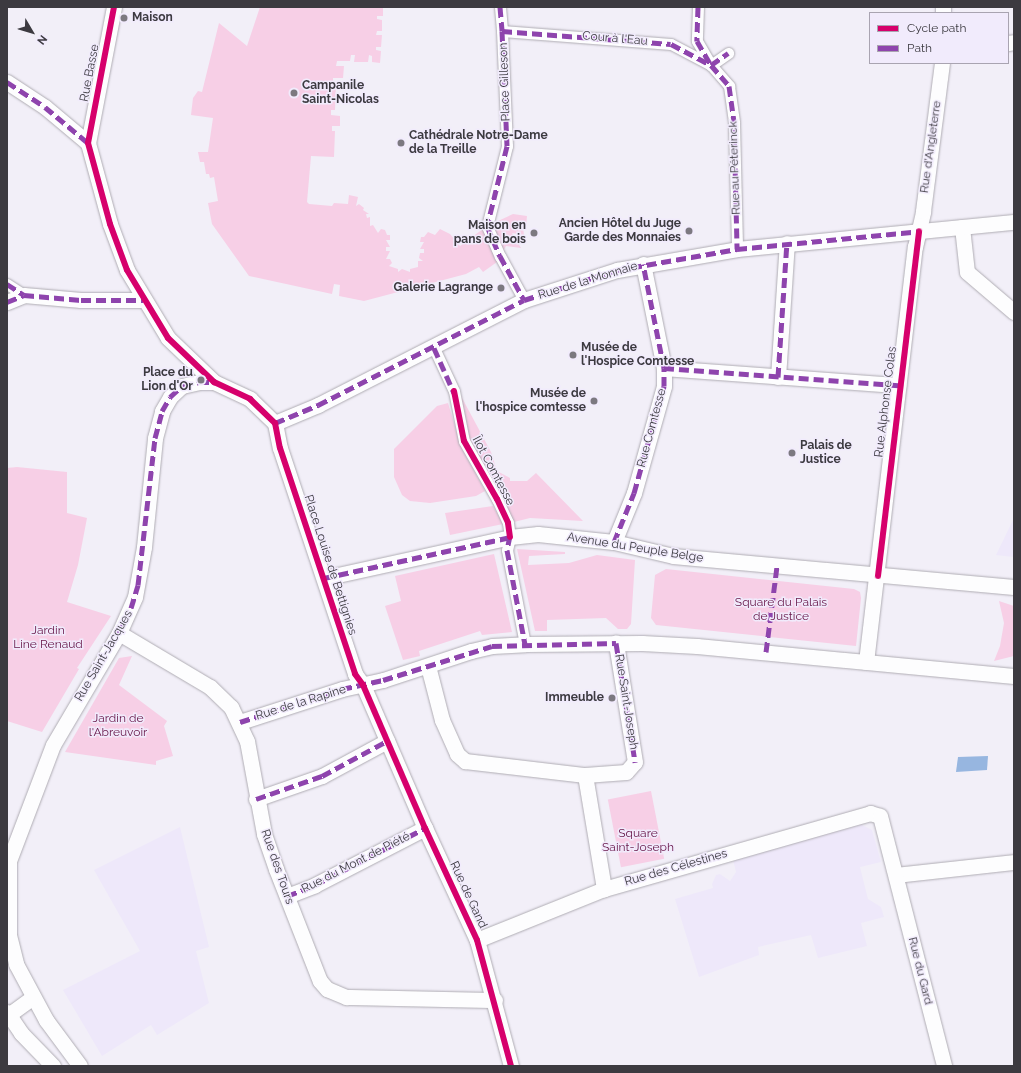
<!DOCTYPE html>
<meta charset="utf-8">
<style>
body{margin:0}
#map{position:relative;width:1021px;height:1073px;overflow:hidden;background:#f2eff8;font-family:Raleway,sans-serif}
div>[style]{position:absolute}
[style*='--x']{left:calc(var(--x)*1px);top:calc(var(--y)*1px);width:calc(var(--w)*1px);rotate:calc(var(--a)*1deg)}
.built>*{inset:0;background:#eee8fa}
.green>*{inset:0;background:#f7cfe6;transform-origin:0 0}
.water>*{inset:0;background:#97b6e0}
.roads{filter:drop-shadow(0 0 1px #afacb3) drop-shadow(0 0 1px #afacb3)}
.pedestrian>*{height:11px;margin:-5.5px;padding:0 5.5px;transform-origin:5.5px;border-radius:5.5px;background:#fdfdfe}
.minor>*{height:15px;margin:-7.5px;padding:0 7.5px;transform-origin:7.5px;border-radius:7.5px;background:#fdfdfe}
.quiet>*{height:5px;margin-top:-2.5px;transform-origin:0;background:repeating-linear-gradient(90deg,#8e44ad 0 10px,transparent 0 15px)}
.cycleway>*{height:6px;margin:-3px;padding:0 3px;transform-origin:3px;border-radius:3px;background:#d6006c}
.dots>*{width:11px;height:11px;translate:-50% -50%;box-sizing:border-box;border:2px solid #f1ebfc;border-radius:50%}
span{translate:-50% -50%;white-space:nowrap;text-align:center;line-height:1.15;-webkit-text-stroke:3px #f1ebfc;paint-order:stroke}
.poi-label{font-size:12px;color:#3c3a40;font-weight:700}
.left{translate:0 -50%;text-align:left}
.right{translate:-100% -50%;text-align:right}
.street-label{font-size:12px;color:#3c3a40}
.park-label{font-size:12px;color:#671548}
.frame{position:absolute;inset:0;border:8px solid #3c3a40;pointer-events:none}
.legend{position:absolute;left:869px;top:12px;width:140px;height:52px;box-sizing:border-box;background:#f1ebfc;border:1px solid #a9a4b1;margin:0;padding:5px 7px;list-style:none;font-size:12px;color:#3c3a40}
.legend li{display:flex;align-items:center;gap:8px;height:20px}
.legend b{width:20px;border:1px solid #a9a4b1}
.north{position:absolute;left:12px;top:12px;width:40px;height:40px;-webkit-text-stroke:3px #f1ebfc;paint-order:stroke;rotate:128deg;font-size:11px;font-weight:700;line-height:16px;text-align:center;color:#3c3a40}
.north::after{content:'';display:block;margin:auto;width:14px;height:18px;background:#3c3a40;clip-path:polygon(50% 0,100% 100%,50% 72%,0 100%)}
</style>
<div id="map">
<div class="built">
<i style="clip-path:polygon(1014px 518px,1014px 557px,996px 555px)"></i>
<i style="clip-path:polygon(860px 824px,872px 830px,881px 862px,860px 867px,868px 899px,881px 907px,884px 917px,861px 923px,867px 946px,818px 958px,811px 935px,758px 947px,759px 955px,699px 977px,675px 899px,713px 888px,712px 884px,716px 875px,720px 874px,730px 881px,736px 872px,733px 860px)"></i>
<i style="clip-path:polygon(180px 827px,209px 947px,196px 951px,209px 1003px,157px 1035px,151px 1025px,102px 1056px,63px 990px,140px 951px,94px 870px)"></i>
</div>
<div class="green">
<i style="clip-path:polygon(260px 7px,383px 7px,383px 16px,377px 16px,377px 19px,382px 20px,382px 31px,377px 31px,376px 35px,382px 35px,381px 47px,376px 47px,376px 50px,381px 51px,380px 63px,372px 62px,372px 56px,369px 55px,368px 62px,354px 62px,355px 55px,351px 55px,350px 61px,337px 61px,336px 66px,344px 66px,343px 78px,333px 78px,333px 83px,336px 83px,335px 110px,331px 110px,331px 115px,340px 116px,340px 126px,332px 126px,332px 131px,335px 131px,334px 157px,311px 156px,307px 202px,309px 204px,332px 206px,334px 203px,348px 204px,349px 195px,358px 197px,356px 206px,359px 204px,364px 208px,363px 210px,369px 214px,366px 214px,367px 218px,370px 217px,370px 226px,373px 225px,378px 233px,381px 229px,385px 230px,387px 235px,390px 235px,390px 240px,386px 240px,390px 247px,386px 247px,386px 251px,390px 251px,386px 259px,390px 259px,392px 263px,389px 266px,398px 269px,398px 272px,402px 269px,410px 272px,410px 269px,418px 267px,418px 261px,423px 261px,419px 258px,420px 253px,424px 253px,424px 249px,420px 249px,424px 242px,420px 242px,421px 237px,424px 237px,428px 232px,435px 235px,440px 229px,450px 234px,460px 246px,487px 226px,513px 214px,527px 216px,526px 227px,523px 227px,524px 235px,512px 233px,521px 248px,506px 246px,497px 262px,483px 272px,479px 267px,466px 274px,364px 301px,339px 296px,340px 285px,334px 284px,332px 294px,249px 276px,212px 224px,208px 203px,218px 201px,214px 177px,210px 178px,209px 174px,206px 174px,204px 162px,200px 162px,198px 152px,208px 152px,213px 118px,191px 115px,193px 98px,198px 91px,202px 92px,219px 23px,247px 46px)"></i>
<i style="clip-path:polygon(461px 396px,491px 452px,497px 471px,510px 478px,510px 481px,527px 481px,536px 473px,583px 521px,530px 518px,514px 522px,492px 477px,468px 439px)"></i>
<i style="clip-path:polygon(448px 403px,462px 449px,485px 491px,476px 496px,430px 503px,410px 501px,402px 495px,394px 477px,394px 449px,437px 406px)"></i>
<i style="clip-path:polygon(17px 467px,67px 472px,67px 513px,87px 518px,78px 565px,67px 602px,111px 616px,77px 668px,79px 669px,42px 732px,7px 721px,7px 468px)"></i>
<i style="clip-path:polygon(493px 506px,503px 524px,450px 535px,445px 513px)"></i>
<i style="clip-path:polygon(517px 549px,565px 552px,565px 554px,529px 556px,528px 565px,569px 563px,597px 555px,635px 560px,631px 624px,627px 629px,618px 629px,606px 618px,547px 620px,547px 631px,535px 631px)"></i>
<i style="clip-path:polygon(494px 554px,512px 632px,482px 635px,480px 631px,419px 651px,420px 656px,403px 660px,385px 606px,401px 601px,395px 576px)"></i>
<i style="clip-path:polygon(666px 569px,854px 589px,860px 592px,861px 598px,856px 646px,656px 625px,651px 618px,655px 575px)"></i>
<i style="clip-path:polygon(999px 601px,1014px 606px,1014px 656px,994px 661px,1000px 646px,1004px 623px)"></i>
<i style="clip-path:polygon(132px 656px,119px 685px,167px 721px,164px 726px,173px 756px,156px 761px,156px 765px,65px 752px,119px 658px)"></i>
<i style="left:651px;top:791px;width:69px;height:44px;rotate:79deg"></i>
</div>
<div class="water">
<i style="clip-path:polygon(988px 756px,987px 770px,956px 772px,958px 757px)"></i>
</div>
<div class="roads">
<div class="pedestrian">
<i style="--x:500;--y:7;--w:24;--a:85"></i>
<i style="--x:502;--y:31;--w:169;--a:4.4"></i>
<i style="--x:671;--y:44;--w:45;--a:27.7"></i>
<i style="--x:711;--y:65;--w:21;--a:-35"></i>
<i style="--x:698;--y:7;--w:34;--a:92"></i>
<i style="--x:697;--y:41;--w:28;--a:60"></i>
<i style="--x:711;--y:65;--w:28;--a:49"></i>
<i style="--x:729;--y:86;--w:37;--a:82"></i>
<i style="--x:734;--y:123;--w:126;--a:88.6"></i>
<i style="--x:502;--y:31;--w:115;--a:87.5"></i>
<i style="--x:507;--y:146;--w:82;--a:104"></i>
<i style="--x:487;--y:226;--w:33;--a:67"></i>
<i style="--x:500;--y:256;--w:50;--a:61.4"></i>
<i style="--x:7;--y:284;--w:20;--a:33"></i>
<i style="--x:434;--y:348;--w:47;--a:65.1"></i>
<i style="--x:454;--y:391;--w:51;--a:78.7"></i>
<i style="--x:464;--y:441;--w:67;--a:60.4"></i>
<i style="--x:497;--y:499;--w:26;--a:65"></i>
<i style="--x:508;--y:523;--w:14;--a:82"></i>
<i style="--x:510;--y:537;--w:13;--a:103"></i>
<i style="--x:507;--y:550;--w:96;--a:79.2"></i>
</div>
<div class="minor">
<i style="--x:114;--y:7;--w:138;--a:100.8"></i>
<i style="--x:88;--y:143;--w:84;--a:74.8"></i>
<i style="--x:110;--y:224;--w:49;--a:69.7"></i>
<i style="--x:127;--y:270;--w:79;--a:58.9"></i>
<i style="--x:168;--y:338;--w:64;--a:43.7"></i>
<i style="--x:214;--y:382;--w:40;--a:25"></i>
<i style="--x:250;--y:399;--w:35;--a:44"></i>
<i style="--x:275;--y:423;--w:25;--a:79"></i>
<i style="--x:280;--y:448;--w:238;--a:71.6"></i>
<i style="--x:355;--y:674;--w:14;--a:54"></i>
<i style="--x:363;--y:685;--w:156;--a:66.6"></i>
<i style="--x:425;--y:828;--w:123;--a:65.1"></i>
<i style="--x:477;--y:940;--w:131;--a:74.9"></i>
<i style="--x:943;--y:13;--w:6;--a:-90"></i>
<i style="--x:1008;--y:43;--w:6;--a:-9"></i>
<i style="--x:7;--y:82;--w:45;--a:33.3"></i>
<i style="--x:45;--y:107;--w:56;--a:39.9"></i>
<i style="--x:962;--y:227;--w:45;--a:83.7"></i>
<i style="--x:967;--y:272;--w:62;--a:40.4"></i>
<i style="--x:7;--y:302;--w:18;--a:-22"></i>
<i style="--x:24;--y:295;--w:57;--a:5"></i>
<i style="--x:81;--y:300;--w:62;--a:0"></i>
<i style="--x:664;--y:368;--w:235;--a:4.2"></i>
<i style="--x:778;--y:377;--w:134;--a:-86.2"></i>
<i style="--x:275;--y:423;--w:47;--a:-22.7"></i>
<i style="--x:318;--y:405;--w:231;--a:-27"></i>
<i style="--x:524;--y:300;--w:98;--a:-17.9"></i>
<i style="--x:617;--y:270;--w:122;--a:-9.9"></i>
<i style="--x:737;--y:249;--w:278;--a:-5.6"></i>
<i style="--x:614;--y:542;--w:53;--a:-67.8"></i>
<i style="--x:634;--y:493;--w:111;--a:-74.3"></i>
<i style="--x:664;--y:386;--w:18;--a:-90"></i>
<i style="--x:664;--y:368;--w:106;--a:-101.4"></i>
<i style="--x:324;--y:578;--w:190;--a:-12.4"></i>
<i style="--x:510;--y:537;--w:28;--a:-6"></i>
<i style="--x:538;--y:534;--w:76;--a:6"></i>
<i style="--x:614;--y:542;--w:61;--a:13.3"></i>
<i style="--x:673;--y:556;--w:342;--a:5.2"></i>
<i style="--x:119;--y:633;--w:106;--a:30.7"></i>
<i style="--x:210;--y:687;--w:29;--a:44"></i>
<i style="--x:231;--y:707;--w:38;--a:65"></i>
<i style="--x:247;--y:741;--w:95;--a:79.6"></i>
<i style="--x:264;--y:834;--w:37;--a:71"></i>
<i style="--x:276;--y:869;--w:120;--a:68.6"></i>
<i style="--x:320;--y:981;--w:11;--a:49"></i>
<i style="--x:327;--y:989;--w:21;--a:23"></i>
<i style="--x:346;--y:997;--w:149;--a:1.2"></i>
<i style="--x:866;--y:662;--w:418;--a:-83.3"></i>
<i style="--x:915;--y:247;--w:37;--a:-77"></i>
<i style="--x:923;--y:211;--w:149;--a:-82.7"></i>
<i style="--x:428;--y:666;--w:56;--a:75.5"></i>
<i style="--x:442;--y:720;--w:37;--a:66"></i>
<i style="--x:457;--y:754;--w:11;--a:41"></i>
<i style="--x:465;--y:761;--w:121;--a:6.7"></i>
<i style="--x:585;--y:775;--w:41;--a:-4.2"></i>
<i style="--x:626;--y:772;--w:13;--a:-48"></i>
<i style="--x:635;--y:762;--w:121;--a:-99.1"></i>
<i style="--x:240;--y:722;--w:107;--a:-17.9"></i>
<i style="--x:342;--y:689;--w:42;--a:-12.4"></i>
<i style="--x:383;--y:680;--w:93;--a:-18.2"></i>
<i style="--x:471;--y:651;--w:22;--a:-13"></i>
<i style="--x:492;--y:646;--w:33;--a:-3"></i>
<i style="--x:525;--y:644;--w:117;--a:-0.5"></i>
<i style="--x:642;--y:643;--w:55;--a:3.1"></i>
<i style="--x:697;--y:646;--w:318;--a:5.4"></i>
<i style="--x:585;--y:775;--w:116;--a:80.5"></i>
<i style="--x:256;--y:799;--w:70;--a:-19.2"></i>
<i style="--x:322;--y:776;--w:74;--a:-28.3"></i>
<i style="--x:9;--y:861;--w:74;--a:90"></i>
<i style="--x:9;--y:935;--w:30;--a:76"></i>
<i style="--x:16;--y:964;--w:64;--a:61.8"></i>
<i style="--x:46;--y:1020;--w:57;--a:53.5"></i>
<i style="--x:7;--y:866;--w:129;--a:-69.2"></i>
<i style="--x:53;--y:745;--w:130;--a:-59.5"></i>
<i style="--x:119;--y:633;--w:39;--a:-66"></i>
<i style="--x:135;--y:597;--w:51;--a:-79.8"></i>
<i style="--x:144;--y:547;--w:110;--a:-84.2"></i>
<i style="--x:155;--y:438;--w:28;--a:-75"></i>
<i style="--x:162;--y:411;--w:16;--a:-60"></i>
<i style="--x:170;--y:397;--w:16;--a:-43"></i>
<i style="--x:182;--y:386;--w:17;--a:-13"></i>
<i style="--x:199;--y:382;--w:15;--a:0"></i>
<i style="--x:896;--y:875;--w:119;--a:-6.3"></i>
<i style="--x:287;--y:896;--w:30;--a:-21"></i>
<i style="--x:315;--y:885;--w:124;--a:-27.4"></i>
<i style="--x:477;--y:940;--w:137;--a:-21.9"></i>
<i style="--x:604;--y:889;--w:277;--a:-15.9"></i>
<i style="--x:870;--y:813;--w:10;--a:17"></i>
<i style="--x:880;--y:816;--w:258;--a:75.6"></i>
<i style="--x:7;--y:1012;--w:25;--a:56"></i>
<i style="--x:21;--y:1033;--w:46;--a:45.9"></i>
<i style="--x:7;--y:1016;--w:31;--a:-36"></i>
</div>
</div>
<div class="quiet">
<i style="--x:500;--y:7;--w:24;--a:85"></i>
<i style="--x:502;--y:31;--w:169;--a:4.4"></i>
<i style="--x:671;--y:44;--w:45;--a:27.7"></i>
<i style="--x:711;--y:65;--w:21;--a:-35"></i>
<i style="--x:698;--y:7;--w:34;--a:92"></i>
<i style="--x:697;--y:41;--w:28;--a:60"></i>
<i style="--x:711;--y:65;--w:28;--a:49"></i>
<i style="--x:729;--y:86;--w:37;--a:82"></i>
<i style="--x:734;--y:123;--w:126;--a:88.6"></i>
<i style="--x:502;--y:31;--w:115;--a:87.5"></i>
<i style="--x:507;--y:146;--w:82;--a:104"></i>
<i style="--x:487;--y:226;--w:33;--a:67"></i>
<i style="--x:500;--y:256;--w:50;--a:61.4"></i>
<i style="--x:7;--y:82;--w:45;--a:33.3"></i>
<i style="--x:45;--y:107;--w:56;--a:39.9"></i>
<i style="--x:7;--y:284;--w:20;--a:33"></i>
<i style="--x:7;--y:302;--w:18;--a:-22"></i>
<i style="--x:24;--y:295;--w:57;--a:5"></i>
<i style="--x:81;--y:300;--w:62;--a:0"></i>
<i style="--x:434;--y:348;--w:49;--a:66"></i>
<i style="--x:664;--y:368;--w:235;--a:4.2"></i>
<i style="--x:778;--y:377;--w:134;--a:-86.2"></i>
<i style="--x:275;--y:423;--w:47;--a:-22.7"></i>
<i style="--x:318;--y:405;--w:231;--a:-27"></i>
<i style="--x:524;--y:300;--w:98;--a:-17.9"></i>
<i style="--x:617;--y:270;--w:122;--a:-9.9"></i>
<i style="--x:737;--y:249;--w:183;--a:-5.6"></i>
<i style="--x:510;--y:535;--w:15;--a:101"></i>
<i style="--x:507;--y:550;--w:96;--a:79.2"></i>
<i style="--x:614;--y:542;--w:53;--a:-67.8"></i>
<i style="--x:634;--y:493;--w:111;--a:-74.3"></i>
<i style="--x:664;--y:386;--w:18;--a:-90"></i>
<i style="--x:664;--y:368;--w:106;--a:-101.4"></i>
<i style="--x:324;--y:578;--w:190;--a:-12.4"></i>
<i style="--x:119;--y:633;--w:28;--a:-64"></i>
<i style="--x:131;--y:608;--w:24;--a:-73"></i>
<i style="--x:138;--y:585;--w:148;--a:-83.4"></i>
<i style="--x:155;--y:438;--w:28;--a:-75"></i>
<i style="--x:162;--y:411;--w:16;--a:-60"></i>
<i style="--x:170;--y:397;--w:16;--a:-43"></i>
<i style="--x:182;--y:386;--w:17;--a:-13"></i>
<i style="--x:199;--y:382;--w:15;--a:0"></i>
<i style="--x:766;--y:652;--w:87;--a:-82.7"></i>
<i style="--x:240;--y:722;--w:107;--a:-17.9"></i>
<i style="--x:342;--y:689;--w:42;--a:-12.4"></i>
<i style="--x:383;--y:680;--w:114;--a:-17.3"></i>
<i style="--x:492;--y:646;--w:124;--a:-1.4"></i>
<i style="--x:616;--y:643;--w:121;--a:80.9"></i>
<i style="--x:256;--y:799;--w:70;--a:-19.2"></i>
<i style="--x:322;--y:776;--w:74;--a:-28.3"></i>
<i style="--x:287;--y:896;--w:30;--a:-21"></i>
<i style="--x:315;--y:885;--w:124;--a:-27.4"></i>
</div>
<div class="cycleway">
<i style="--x:114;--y:7;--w:138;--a:100.8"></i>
<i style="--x:88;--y:143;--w:84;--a:74.8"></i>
<i style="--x:110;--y:224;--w:49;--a:69.7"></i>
<i style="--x:127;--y:270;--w:79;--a:58.9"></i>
<i style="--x:168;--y:338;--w:64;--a:43.7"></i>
<i style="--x:214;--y:382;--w:40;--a:25"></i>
<i style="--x:250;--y:399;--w:35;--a:44"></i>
<i style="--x:275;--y:423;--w:25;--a:79"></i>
<i style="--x:280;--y:448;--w:238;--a:71.6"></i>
<i style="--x:355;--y:674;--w:14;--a:54"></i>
<i style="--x:363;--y:685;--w:156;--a:66.6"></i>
<i style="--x:425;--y:828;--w:123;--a:65.1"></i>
<i style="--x:477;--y:940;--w:131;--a:74.9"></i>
<i style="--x:454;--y:391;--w:51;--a:78.7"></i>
<i style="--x:464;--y:441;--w:67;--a:60.4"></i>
<i style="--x:497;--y:499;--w:26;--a:65"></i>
<i style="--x:508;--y:523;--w:14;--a:82"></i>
<i style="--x:878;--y:576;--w:347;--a:-83.2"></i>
</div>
<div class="dots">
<i style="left:124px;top:18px;background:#7c7980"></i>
<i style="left:294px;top:93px;background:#7c7980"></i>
<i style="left:401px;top:143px;background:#7c7980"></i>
<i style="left:689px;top:231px;background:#7c7980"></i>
<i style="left:534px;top:233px;background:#7c7980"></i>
<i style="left:501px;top:288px;background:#7c7980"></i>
<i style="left:573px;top:355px;background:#7c7980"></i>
<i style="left:201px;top:380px;background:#7c7980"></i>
<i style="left:594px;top:401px;background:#7c7980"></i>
<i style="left:792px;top:453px;background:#7c7980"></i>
<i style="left:612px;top:698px;background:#7c7980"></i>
</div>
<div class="poi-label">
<span class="left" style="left:132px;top:18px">Maison</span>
<span class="left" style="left:302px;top:93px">Campanile<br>Saint-Nicolas</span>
<span class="left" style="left:409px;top:143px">Cathédrale Notre-Dame<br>de la Treille</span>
<span class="right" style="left:681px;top:231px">Ancien Hôtel du Juge<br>Garde des Monnaies</span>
<span class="right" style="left:526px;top:233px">Maison en<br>pans de bois</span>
<span class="right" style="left:493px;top:288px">Galerie Lagrange</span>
<span class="left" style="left:581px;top:355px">Musée de<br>l'Hospice Comtesse</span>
<span class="right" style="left:193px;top:380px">Place du<br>Lion d'Or</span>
<span class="right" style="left:586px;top:401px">Musée de<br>l'hospice comtesse</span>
<span class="left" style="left:800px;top:453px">Palais de<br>Justice</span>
<span class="right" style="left:604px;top:698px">Immeuble</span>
</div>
<div class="street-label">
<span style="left:615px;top:39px;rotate:5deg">Cour à l'Eau</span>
<span style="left:90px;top:73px;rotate:-79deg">Rue Basse</span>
<span style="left:505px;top:82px;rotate:-92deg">Place Gilleson</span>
<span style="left:931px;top:147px;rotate:-82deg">Rue d'Angleterre</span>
<span style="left:735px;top:168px;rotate:-92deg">Rue au Péterinck</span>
<span style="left:588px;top:281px;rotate:-17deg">Rue de la Monnaie</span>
<span style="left:886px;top:402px;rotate:-83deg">Rue Alphonse Colas</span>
<span style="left:652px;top:428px;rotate:-75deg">Rue Comtesse</span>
<span style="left:493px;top:471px;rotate:62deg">Îlot Comtesse</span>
<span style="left:635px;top:548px;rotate:9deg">Avenue du Peuple Belge</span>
<span style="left:330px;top:565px;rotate:72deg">Place Louise de Bettignies</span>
<span style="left:104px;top:656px;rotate:-60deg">Rue Saint-Jacques</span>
<span style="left:626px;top:702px;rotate:81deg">Rue Saint-Joseph</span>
<span style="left:301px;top:703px;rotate:-17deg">Rue de la Rapine</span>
<span style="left:356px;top:863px;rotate:-27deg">Rue du Mont de Piété</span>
<span style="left:277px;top:867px;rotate:71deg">Rue des Tours</span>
<span style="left:676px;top:868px;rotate:-16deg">Rue des Célestines</span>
<span style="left:468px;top:895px;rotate:65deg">Rue de Gand</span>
<span style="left:920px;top:971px;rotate:76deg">Rue du Gard</span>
</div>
<div class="park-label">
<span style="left:781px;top:610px">Square du Palais<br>de Justice</span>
<span style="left:48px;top:638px">Jardin<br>Line Renaud</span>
<span style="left:118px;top:726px">Jardin de<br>l'Abreuvoir</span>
<span style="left:638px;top:841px">Square<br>Saint-Joseph</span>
</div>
<div class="frame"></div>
<ul class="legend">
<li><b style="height:5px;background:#d6006c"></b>Cycle path</li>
<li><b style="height:5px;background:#8e44ad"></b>Path</li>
</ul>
<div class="north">N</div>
</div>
